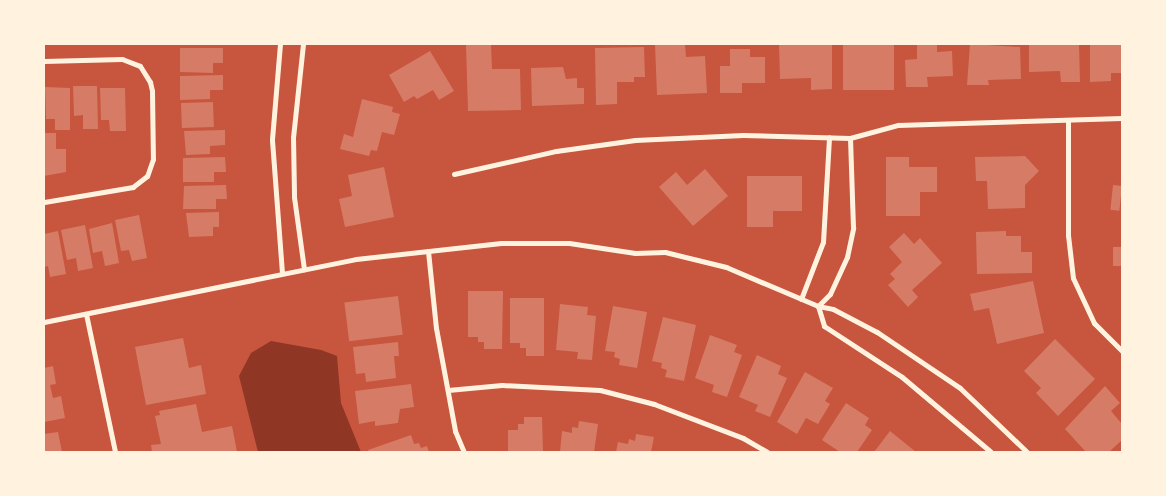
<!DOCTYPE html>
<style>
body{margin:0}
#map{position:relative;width:1166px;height:496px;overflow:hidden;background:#c8553d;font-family:"IBM Plex Sans",sans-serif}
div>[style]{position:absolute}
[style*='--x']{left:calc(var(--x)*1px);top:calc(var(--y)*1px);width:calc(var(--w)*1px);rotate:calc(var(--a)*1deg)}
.water>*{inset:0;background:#8f3625}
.building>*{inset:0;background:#d67c66;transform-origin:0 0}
.minor>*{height:5px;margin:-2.5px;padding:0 2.5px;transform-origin:2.5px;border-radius:2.5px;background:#fff3e0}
span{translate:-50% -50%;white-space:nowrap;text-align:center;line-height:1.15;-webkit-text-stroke:5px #fff3e0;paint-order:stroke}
.frame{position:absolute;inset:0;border:45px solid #fff3e0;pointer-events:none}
</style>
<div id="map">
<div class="water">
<i style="clip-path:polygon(271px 341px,321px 350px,337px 356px,341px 403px,361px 452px,258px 452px,239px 376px,251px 353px)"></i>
</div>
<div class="building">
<i style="clip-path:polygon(491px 44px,492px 69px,520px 69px,521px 110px,468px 111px,466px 45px)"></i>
<i style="clip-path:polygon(655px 44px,685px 44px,686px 57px,705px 56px,707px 93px,657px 95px)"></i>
<i style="clip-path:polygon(779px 44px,832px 44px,832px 89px,811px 90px,811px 78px,780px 79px)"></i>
<i style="left:843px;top:44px;width:51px;height:46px"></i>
<i style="clip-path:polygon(917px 44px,937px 44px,937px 52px,952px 51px,953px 76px,927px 77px,928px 87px,906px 87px,905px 60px,917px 59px)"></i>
<i style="clip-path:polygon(970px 44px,1020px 47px,1021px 79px,988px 80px,989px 85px,967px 85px)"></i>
<i style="clip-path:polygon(1029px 44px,1079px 44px,1080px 82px,1061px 82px,1060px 71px,1029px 72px)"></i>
<i style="clip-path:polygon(1090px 44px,1122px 44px,1122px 73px,1111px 73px,1111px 81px,1090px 82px)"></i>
<i style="clip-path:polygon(644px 47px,645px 77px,634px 77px,634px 82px,617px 82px,617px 104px,596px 105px,595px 48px)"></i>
<i style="clip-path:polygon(180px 48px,223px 48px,223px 63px,213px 63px,213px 73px,180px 72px)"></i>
<i style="clip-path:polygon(730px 49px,750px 49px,750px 57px,765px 57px,765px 83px,742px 83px,742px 93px,720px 93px,720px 66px,730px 66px)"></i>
<i style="clip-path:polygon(430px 51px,454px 91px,439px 100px,433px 90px,417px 99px,414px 96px,404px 102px,389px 75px)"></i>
<i style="clip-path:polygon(563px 67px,566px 79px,577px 78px,577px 88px,584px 88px,584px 104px,532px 106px,531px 68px)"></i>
<i style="clip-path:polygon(223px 75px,223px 90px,210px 90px,210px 99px,180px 100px,180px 76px)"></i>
<i style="clip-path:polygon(73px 86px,97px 86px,98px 129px,83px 129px,83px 115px,74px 116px)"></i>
<i style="clip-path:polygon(45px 87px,70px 88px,70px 130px,55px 130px,55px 119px,46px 119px)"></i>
<i style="clip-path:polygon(100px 88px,125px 88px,126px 131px,110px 131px,109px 120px,101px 120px)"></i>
<i style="clip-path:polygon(362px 99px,393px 107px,392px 112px,400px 114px,394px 135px,382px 132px,377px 151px,371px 150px,369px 156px,340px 149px,344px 134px,353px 137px)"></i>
<i style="left:213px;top:102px;width:25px;height:32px;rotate:88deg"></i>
<i style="clip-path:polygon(225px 130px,225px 145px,210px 146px,210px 154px,186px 155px,184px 131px)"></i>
<i style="clip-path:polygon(44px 133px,56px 133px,56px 149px,66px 149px,66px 172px,44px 176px)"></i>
<i style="clip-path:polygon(1025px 156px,1039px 171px,1025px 185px,1025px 208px,988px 209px,987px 181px,976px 181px,975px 157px)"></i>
<i style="clip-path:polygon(225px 157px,226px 172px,214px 172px,214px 182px,183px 182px,183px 158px)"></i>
<i style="clip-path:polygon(886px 157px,909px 157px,909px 167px,937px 167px,937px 192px,920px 192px,920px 216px,886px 216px)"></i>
<i style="clip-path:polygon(384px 167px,394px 217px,345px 227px,339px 199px,352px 196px,348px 175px)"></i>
<i style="clip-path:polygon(705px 169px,728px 196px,693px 226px,659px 187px,676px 172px,687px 185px)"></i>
<i style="clip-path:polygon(747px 176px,802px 176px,802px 211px,773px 211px,773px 227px,747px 227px)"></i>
<i style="clip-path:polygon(226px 185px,227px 199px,216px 199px,216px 209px,183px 209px,184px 186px)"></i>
<i style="left:1113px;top:185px;width:9px;height:25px;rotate:6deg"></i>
<i style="clip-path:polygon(219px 212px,219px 227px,213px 227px,213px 236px,189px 237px,186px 213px)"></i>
<i style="clip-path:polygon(139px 215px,147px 258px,132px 261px,129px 250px,121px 251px,115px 220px)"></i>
<i style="clip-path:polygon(112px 223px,119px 263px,105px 266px,102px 251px,93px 253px,89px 229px)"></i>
<i style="clip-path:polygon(85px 225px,93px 268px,78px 271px,76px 258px,67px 260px,61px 230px)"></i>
<i style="clip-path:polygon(58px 231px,66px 274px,50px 277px,48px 266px,44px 267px,44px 234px)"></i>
<i style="clip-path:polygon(1006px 231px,1006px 236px,1021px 236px,1021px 252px,1032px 252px,1032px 273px,977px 274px,976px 232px)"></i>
<i style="clip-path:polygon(904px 233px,914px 244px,920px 238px,942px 263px,912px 290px,918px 297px,908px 307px,888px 285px,895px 279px,890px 274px,902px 262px,889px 247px)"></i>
<i style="left:1113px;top:247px;width:9px;height:19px"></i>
<i style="clip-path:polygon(1033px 281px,1044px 333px,997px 344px,989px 308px,974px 311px,970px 294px)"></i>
<i style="clip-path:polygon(468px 291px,503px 291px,502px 349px,484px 349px,484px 342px,478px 342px,478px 337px,468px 337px)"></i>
<i style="left:398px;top:296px;width:39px;height:54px;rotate:83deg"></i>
<i style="clip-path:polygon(510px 298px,544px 298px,544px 356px,526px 356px,526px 348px,520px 348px,520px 343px,510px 343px)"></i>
<i style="clip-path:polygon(560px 304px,588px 307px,587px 315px,596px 316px,592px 360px,577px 359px,578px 352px,556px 350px)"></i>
<i style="clip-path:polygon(613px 306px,647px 312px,637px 368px,619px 365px,620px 359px,614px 357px,615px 352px,605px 351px)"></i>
<i style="clip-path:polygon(663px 317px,696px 325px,684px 381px,665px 377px,667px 370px,661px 368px,662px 363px,652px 361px)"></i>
<i style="clip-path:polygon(710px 335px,737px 345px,734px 352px,742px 355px,727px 397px,712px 392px,714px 385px,695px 378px)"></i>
<i style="clip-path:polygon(183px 338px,189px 368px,201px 365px,206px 394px,146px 405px,135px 347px)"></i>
<i style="clip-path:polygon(1055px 339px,1095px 379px,1058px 416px,1036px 393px,1041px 388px,1024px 371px)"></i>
<i style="clip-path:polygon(398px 342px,399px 356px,394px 356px,396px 378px,366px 382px,365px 373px,356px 374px,353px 347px)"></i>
<i style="clip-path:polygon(757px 355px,781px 366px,778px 374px,787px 378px,770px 417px,755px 411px,758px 405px,739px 397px)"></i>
<i style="clip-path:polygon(53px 366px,56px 384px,50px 385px,53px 398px,61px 396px,65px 418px,44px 422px,44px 368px)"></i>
<i style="clip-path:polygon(805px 372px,833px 388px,825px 401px,830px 404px,818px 424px,806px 418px,797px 434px,777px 422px)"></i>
<i style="clip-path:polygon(411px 384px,414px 407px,400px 409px,398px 423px,375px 426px,375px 421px,359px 424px,355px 391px)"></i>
<i style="clip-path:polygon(1105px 386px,1120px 403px,1111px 411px,1122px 424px,1122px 440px,1109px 452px,1086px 452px,1065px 429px)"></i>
<i style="clip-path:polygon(846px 403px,869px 418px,865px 425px,872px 430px,857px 452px,840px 452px,822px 440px)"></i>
<i style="clip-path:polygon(196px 404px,202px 432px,232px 426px,237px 452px,152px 452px,151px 445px,161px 444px,155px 416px,160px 415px,159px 411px)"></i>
<i style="clip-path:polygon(524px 417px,542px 417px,543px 452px,508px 452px,508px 430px,518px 430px,518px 424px,524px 424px)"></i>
<i style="clip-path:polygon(579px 421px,598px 424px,594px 452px,560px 452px,562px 431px,572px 433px,572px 427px,578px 428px)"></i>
<i style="clip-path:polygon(890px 431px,916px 452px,874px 452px)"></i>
<i style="clip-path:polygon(58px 432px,62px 452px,44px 452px,44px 434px)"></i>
<i style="clip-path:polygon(636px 434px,654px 437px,651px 452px,616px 452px,618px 442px,628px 444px,629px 439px,635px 441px)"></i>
<i style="clip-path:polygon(411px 435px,414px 444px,419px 443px,421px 448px,427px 446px,429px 452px,369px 452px,368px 450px)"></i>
</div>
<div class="minor">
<i style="--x:280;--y:44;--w:96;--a:94.8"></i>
<i style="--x:272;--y:140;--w:133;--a:85.7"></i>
<i style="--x:303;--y:44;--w:94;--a:96.1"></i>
<i style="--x:293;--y:137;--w:60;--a:89"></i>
<i style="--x:294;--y:197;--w:73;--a:82.1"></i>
<i style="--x:44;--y:61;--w:78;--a:-1.5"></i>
<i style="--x:122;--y:59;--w:19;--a:21"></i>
<i style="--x:140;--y:66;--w:19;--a:58"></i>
<i style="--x:150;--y:82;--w:9;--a:77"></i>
<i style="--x:152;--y:91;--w:68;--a:89.2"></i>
<i style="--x:153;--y:159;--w:18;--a:109"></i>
<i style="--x:147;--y:176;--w:18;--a:142"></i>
<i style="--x:133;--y:187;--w:90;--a:170.4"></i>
<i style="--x:1068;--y:120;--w:115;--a:90"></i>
<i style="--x:1068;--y:235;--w:43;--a:83.4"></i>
<i style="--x:1073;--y:278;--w:50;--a:65"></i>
<i style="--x:1094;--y:323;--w:40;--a:45"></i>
<i style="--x:454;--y:174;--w:105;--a:-12.7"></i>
<i style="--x:556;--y:151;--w:80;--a:-7.9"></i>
<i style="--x:635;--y:140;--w:108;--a:-2.7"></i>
<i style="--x:743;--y:135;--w:107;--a:1.6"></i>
<i style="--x:850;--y:138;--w:50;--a:-15.2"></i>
<i style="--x:898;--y:125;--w:224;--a:-1.8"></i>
<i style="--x:428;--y:251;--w:77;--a:84.1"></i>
<i style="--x:436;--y:328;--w:105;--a:79.5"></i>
<i style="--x:455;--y:431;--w:23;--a:67"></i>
<i style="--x:801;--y:299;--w:61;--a:-68.9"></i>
<i style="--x:823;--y:242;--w:105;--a:-86.7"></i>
<i style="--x:818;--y:306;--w:21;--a:73"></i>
<i style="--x:824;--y:326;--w:93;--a:33.2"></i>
<i style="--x:902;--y:377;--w:116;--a:40.1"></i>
<i style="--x:818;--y:306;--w:17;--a:-45"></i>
<i style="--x:830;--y:294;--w:41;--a:-65.3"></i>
<i style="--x:847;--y:257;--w:30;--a:-78"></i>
<i style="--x:853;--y:228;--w:90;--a:-91.9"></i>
<i style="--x:86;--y:314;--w:141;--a:78.1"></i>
<i style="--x:44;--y:322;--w:318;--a:-11.4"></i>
<i style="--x:356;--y:259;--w:146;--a:-6.3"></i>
<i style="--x:501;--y:243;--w:68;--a:0"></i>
<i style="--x:569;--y:243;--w:67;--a:8.6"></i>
<i style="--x:635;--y:253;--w:30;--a:-2"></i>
<i style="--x:665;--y:252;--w:63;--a:13.8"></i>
<i style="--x:726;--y:267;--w:100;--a:23"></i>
<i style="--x:818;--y:306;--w:15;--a:11"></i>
<i style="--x:833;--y:309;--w:50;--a:27.6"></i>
<i style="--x:877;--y:332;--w:100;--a:34"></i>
<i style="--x:960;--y:388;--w:93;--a:43.7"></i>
<i style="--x:448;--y:390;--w:54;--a:-5.3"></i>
<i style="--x:502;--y:385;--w:98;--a:2.9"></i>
<i style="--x:600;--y:390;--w:56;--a:14.5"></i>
<i style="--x:654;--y:404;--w:95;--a:20.9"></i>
<i style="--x:743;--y:438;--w:28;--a:30"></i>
</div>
<div class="frame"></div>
</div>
